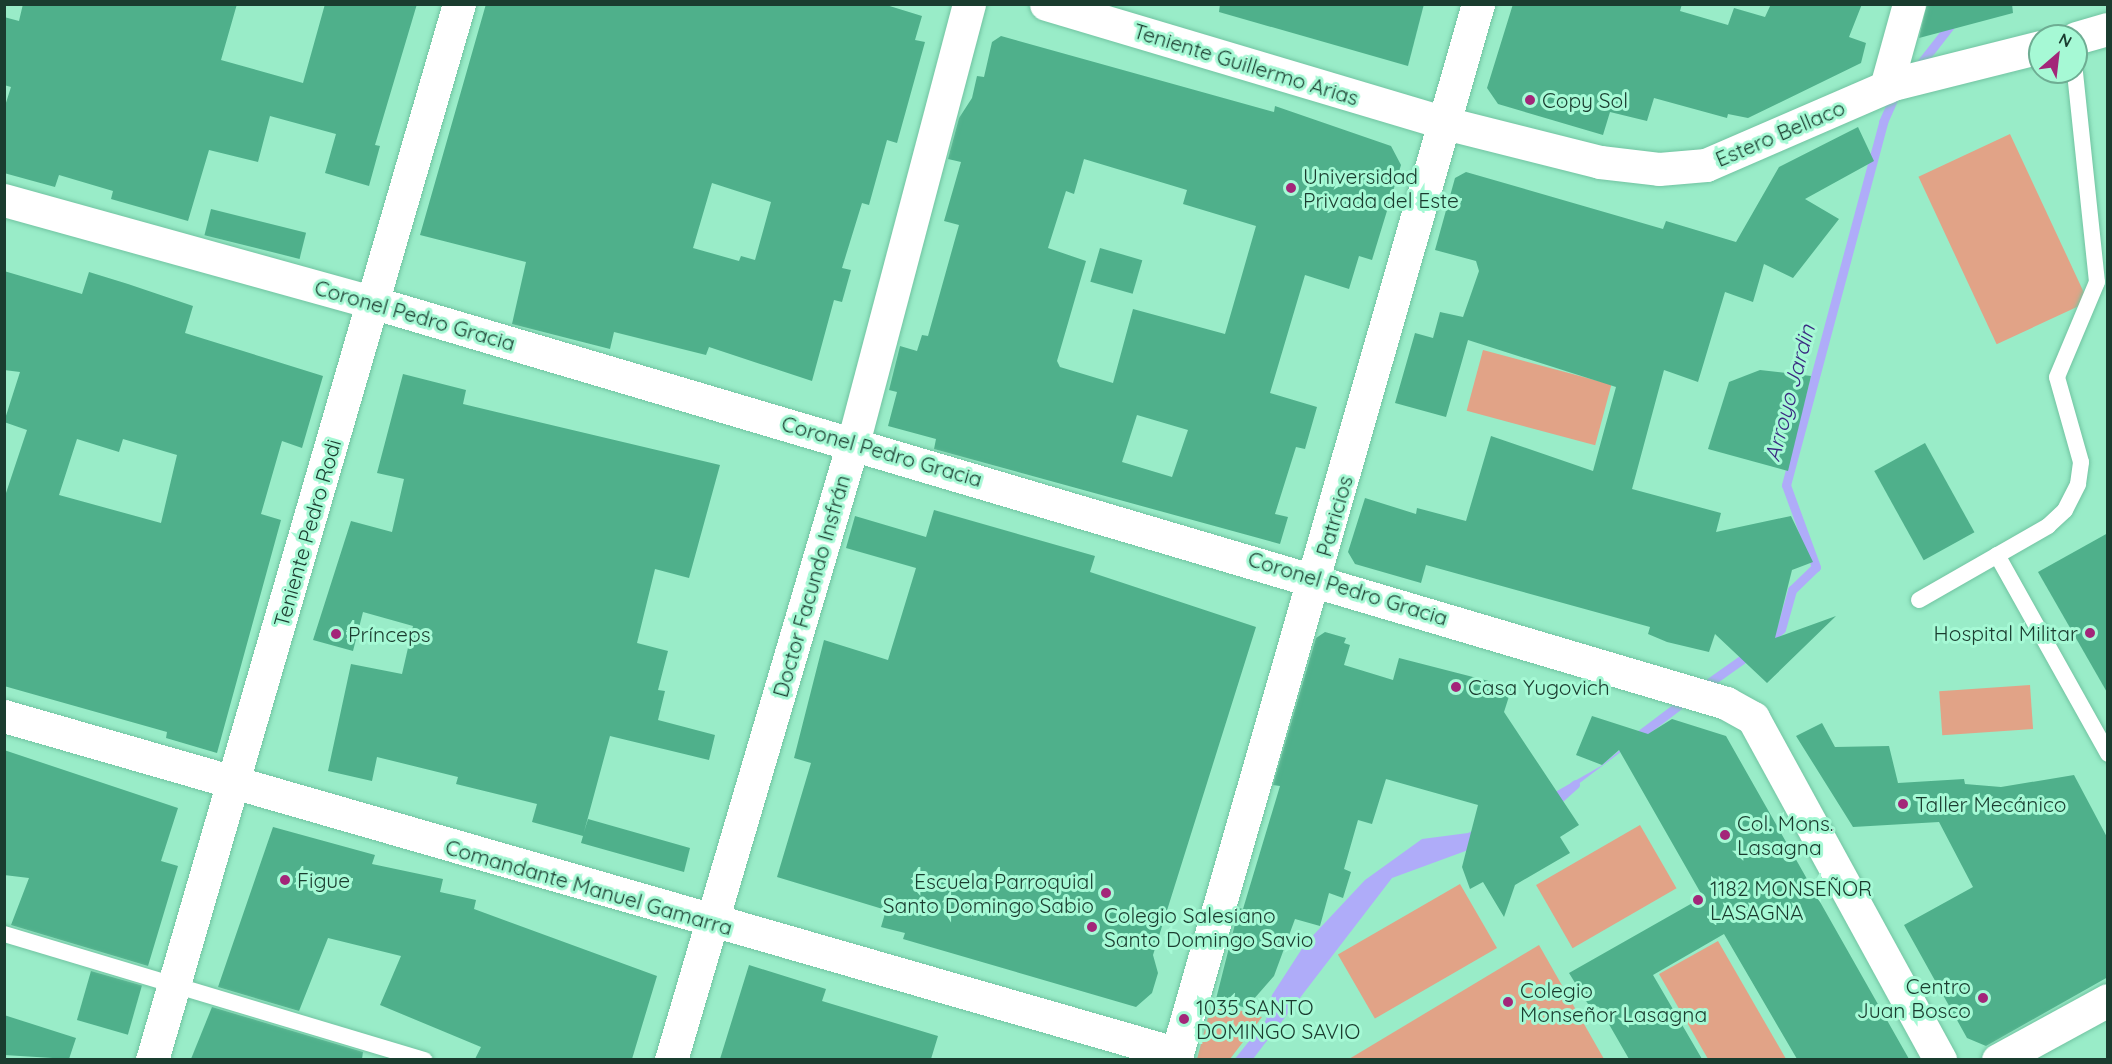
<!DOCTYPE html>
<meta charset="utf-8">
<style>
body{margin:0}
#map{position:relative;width:2112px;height:1064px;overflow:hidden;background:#99ecc8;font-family:Quicksand,sans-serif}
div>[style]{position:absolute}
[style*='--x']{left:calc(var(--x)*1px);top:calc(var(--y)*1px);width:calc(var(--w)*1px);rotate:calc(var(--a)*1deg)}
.green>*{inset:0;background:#e1a387;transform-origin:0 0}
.water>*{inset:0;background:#afacf9}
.stream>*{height:9px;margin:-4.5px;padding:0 4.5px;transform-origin:4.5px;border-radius:4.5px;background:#afacf9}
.building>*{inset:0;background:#4fb08b;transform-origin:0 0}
.roads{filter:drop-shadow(0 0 2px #71c3a1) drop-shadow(0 0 2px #71c3a1)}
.service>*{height:16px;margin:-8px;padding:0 8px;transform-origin:8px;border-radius:8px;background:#fff}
.minor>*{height:33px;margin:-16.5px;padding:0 16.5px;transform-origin:16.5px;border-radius:16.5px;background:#fff}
.tertiary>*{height:33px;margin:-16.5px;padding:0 16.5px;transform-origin:16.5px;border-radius:16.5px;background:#fff}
.dots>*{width:16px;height:16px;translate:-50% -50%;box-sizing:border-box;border:3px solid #a6f9d5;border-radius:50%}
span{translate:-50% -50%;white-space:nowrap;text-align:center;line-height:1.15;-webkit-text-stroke:6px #a6f9d5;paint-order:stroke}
.street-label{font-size:21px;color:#1a3c2f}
.poi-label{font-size:21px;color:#1a3c2f}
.left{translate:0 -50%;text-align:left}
.right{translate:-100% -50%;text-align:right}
.water-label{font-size:22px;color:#3a2a81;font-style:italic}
.frame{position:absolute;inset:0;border:6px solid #1a3c2f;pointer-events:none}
.north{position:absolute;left:2028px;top:24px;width:60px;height:60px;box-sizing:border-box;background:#a6f9d5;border:2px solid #6ead93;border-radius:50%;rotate:28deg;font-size:16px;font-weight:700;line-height:24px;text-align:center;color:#1a3c2f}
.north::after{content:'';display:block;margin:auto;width:21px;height:27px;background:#a32679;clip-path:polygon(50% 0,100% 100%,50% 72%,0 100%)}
</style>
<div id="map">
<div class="green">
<i style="left:2010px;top:134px;width:185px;height:101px;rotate:65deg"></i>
<i style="left:1483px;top:350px;width:133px;height:63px;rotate:15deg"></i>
<i style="left:2030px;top:685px;width:44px;height:91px;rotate:86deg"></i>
<i style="left:1640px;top:825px;width:73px;height:120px;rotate:60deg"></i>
<i style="left:1460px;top:884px;width:74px;height:141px;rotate:60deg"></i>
<i style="clip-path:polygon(1718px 941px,1786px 1059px,1708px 1059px,1659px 974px)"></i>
<i style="clip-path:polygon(1539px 945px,1604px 1059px,1349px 1059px)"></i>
<i style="clip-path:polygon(1212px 1002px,1262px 1017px,1230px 1059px,1197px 1059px)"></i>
</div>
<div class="water">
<i style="clip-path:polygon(1664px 713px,1671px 714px,1581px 782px,1490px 842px,1392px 878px,1253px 1059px,1234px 1060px,1266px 1020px,1272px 995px,1305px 944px,1365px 880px,1422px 839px,1468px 833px,1550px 795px,1601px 766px)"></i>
</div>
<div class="stream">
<i style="--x:1917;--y:68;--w:58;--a:-52"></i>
<i style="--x:1767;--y:642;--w:19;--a:-43"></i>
<i style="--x:1781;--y:629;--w:41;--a:-74.2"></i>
<i style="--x:1792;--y:590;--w:33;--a:-44"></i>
<i style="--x:1816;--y:567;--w:87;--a:-110.1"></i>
<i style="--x:1786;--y:485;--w:376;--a:-75"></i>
<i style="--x:1883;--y:122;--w:30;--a:-66"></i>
<i style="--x:1703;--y:687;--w:59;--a:-35.3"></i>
<i style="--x:1634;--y:739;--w:66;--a:-37"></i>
<i style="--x:1552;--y:805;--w:31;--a:-42"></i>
</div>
<div class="building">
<i style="clip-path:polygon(23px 4px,237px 4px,221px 60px,303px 83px,325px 4px,417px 4px,375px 145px,380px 146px,369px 186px,325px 173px,336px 134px,270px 116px,258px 162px,209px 150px,188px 221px,111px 199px,113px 191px,59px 175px,55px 187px,4px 173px,4px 109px,11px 87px,4px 85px,4px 17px,19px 21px)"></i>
<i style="clip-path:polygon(evenodd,486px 4px,883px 4px,922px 16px,915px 40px,925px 42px,897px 143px,887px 140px,869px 205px,862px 203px,842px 268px,851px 270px,842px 302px,834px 300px,812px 381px,709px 347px,706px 355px,614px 332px,610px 349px,512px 324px,526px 262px,420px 235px,486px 4px,712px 183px,771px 202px,755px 260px,741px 256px,739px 261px,693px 248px,712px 183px)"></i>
<i style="clip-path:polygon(1220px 4px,1424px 4px,1408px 66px,1219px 12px)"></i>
<i style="clip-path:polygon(1513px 4px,1682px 4px,1680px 11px,1728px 25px,1734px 8px,1765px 17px,1771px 4px,1862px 4px,1849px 37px,1866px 43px,1861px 63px,1748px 118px,1728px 114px,1727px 118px,1654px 98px,1647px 121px,1610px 112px,1603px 135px,1498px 104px,1487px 88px)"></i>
<i style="clip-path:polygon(1927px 4px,2012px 4px,2013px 13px,1919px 38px)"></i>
<i style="clip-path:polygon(evenodd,1001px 36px,1274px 112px,1275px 106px,1391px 146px,1401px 165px,1372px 260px,1359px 256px,1349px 289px,1305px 275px,1270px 393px,1317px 407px,1305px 449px,1296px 447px,1275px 514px,1288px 517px,1280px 544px,934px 449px,936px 439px,888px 426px,897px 392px,889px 390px,900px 346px,917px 351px,922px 335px,928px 336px,959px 225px,944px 221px,961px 162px,948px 159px,959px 118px,972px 98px,977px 76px,984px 77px,992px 42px,1001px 36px,1084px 159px,1187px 190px,1183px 204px,1256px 226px,1225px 334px,1133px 309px,1113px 383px,1060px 367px,1057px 361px,1086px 261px,1048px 248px,1066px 191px,1074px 194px,1084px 159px,1001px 36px,1137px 415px,1188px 430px,1172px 477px,1122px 462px,1137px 415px)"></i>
<i style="clip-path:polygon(1858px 127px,1874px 161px,1805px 199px,1839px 219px,1793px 278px,1764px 264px,1753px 302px,1725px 292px,1698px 382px,1664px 370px,1632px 489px,1721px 513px,1716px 532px,1791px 516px,1813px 562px,1792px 570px,1775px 638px,1836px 616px,1767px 683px,1715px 634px,1709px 652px,1667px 642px,1648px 634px,1650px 627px,1426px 565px,1421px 583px,1355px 564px,1348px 552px,1365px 498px,1416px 514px,1417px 508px,1466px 521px,1491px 436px,1593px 471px,1616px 387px,1468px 340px,1446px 417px,1395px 403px,1415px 333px,1433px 338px,1440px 312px,1463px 317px,1479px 271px,1476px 261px,1435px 250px,1455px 178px,1466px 172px,1663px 229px,1666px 221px,1736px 242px,1779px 167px)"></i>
<i style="left:211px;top:209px;width:98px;height:27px;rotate:14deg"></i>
<i style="left:1100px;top:248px;width:44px;height:35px;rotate:16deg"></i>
<i style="clip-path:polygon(evenodd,4px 271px,82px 294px,89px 272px,128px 284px,193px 306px,185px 333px,323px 376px,302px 448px,282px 441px,261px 514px,281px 520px,217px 753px,166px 738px,167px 732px,4px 686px,4px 499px,27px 430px,4px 422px,20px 372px,4px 370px,4px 271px,77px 439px,119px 452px,123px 439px,177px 455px,161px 523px,59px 495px,77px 439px)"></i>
<i style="clip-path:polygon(1760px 370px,1811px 376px,1788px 471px,1708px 449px,1729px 382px)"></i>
<i style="clip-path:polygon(403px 374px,466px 390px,463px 404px,720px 465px,689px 578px,655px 569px,637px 643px,668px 651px,658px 690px,665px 691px,658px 720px,715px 735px,709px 760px,610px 736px,584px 832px,588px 819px,690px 848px,684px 872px,581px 843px,583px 836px,532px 822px,537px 804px,456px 784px,458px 777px,377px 757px,372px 781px,328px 771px,351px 664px,402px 674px,413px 626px,363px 612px,353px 651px,313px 640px,351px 521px,392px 532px,404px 479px,377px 473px)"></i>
<i style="left:1925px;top:443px;width:102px;height:58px;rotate:61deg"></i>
<i style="clip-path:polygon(934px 510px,1095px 556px,1090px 572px,1256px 627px,1153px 955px,1158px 973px,1152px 993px,1136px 1007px,903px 939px,905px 933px,881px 927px,886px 910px,777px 877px,811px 763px,794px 758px,824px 640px,888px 660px,916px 568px,846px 548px,855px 516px,926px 537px)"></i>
<i style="clip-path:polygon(2108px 533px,2108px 694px,2038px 572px)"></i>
<i style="clip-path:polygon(1325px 632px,1346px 638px,1344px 643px,1350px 645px,1344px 665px,1393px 680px,1399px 658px,1512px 687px,1504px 712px,1579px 825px,1560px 837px,1570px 853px,1515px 885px,1504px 917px,1483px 882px,1470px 889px,1462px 867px,1478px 805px,1386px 779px,1372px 824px,1358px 820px,1344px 869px,1351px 872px,1343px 898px,1329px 893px,1320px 926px,1295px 919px,1274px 976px,1246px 1008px,1216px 999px,1239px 908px,1243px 909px,1280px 786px,1273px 785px,1316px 638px)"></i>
<i style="clip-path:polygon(1592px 716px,1648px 734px,1672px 719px,1726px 736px,1909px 1059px,1797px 1059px,1724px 934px,1653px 975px,1702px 1059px,1629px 1059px,1599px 1007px,1588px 1004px,1569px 973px,1703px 897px,1619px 750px,1602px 765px,1576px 755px)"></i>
<i style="clip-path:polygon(1822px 723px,1835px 747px,1889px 746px,1898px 783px,1964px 779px,1965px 784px,2001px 787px,2074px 775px,2108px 839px,2108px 977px,1986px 1046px,1967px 1038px,1904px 925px,1973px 887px,1939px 822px,1853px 827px,1796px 736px)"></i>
<i style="clip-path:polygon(4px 750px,178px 808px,161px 861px,178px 866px,148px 966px,11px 925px,29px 878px,4px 875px)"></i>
<i style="clip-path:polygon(273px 827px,375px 855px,372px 864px,443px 879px,440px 892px,476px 900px,474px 909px,657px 976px,632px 1059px,475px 1059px,481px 1047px,380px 1005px,401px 956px,328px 938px,299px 1011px,218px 987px)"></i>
<i style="clip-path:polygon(749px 965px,826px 989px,822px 1001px,938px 1036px,931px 1059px,720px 1059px)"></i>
<i style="left:91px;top:971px;width:53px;height:51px;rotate:16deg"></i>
<i style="clip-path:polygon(212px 1007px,363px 1052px,362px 1059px,191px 1059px)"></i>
<i style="clip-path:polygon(4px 1015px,76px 1038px,69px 1059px,4px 1055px)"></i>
</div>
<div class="roads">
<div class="service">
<i style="--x:1997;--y:555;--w:228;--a:60.8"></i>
<i style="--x:1919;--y:600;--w:149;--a:-29.8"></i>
<i style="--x:2048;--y:526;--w:23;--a:-43"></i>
<i style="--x:2065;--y:510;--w:29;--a:-63"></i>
<i style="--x:2078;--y:484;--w:22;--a:-82"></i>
<i style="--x:2081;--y:462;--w:88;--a:-105.8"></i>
<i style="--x:2057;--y:377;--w:103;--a:-67.2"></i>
<i style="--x:2097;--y:282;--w:211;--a:-96"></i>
<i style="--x:4;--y:934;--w:439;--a:16.7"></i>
</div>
<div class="minor">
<i style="--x:1886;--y:87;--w:86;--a:-74.5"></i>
<i style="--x:4;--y:200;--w:385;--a:15.5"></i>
<i style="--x:375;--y:303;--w:1409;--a:16.49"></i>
<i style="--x:1726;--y:703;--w:31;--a:29"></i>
<i style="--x:1753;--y:718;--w:390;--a:61.3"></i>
<i style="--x:4;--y:716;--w:1219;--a:16.06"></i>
<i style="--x:152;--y:1060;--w:1100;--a:-73.79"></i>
<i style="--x:671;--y:1060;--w:643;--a:-73.57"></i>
<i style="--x:853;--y:443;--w:454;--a:-75.2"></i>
<i style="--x:1175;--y:1060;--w:1099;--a:-73.99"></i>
<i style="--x:1998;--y:1060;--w:125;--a:-28.6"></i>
</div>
<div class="tertiary">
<i style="--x:1046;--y:4;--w:416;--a:16.6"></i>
<i style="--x:1445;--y:123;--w:160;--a:14.1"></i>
<i style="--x:1600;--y:162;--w:59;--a:6.8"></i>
<i style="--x:1659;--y:169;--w:47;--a:-4.9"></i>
<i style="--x:1706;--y:165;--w:204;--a:-23.4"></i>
<i style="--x:1893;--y:84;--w:152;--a:-14.1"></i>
<i style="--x:2076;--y:38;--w:33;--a:-16"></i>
</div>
</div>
<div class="dots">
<i style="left:1530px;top:100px;background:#a32679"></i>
<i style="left:1291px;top:188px;background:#a32679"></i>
<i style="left:2090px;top:633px;background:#a32679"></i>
<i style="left:336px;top:634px;background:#a32679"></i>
<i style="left:1456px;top:687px;background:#a32679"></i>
<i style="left:1903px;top:804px;background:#a32679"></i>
<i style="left:1725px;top:835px;background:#a32679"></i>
<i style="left:285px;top:880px;background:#a32679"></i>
<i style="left:1106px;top:893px;background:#a32679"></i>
<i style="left:1698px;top:900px;background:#a32679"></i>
<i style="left:1092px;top:927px;background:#a32679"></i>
<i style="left:1983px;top:998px;background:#a32679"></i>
<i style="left:1508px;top:1002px;background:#a32679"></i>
<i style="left:1184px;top:1019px;background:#a32679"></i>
</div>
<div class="street-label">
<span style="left:1246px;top:64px;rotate:17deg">Teniente Guillermo Arias</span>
<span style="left:1780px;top:133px;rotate:-23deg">Estero Bellaco</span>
<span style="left:415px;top:315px;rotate:16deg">Coronel Pedro Gracia</span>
<span style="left:882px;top:451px;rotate:16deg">Coronel Pedro Gracia</span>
<span style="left:1334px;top:516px;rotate:-74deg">Patricios</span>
<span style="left:307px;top:533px;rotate:-74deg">Teniente Pedro Rodi</span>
<span style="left:811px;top:586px;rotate:-74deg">Doctor Facundo Insfrán</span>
<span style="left:1348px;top:588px;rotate:17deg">Coronel Pedro Gracia</span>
<span style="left:589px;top:887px;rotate:16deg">Comandante Manuel Gamarra</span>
</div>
<div class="poi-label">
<span class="left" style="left:1542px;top:100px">Copy Sol</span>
<span class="left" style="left:1303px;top:188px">Universidad<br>Privada del Este</span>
<span class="right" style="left:2078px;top:633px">Hospital Militar</span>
<span class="left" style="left:348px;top:634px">Prínceps</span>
<span class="left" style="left:1468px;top:687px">Casa Yugovich</span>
<span class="left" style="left:1915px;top:804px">Taller Mecánico</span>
<span class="left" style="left:1737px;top:835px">Col. Mons.<br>Lasagna</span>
<span class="left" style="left:297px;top:880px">Figue</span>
<span class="right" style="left:1094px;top:893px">Escuela Parroquial<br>Santo Domingo Sabio</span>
<span class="left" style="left:1710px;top:900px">1182 MONSEÑOR<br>LASAGNA</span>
<span class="left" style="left:1104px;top:927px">Colegio Salesiano<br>Santo Domingo Savio</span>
<span class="right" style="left:1971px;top:998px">Centro<br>Juan Bosco</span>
<span class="left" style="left:1520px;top:1002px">Colegio<br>Monseñor Lasagna</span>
<span class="left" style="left:1196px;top:1019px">1035 SANTO<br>DOMINGO SAVIO</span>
</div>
<div class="water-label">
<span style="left:1790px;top:393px;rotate:-75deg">Arroyo Jardin</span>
</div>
<div class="frame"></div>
<div class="north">N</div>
</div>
